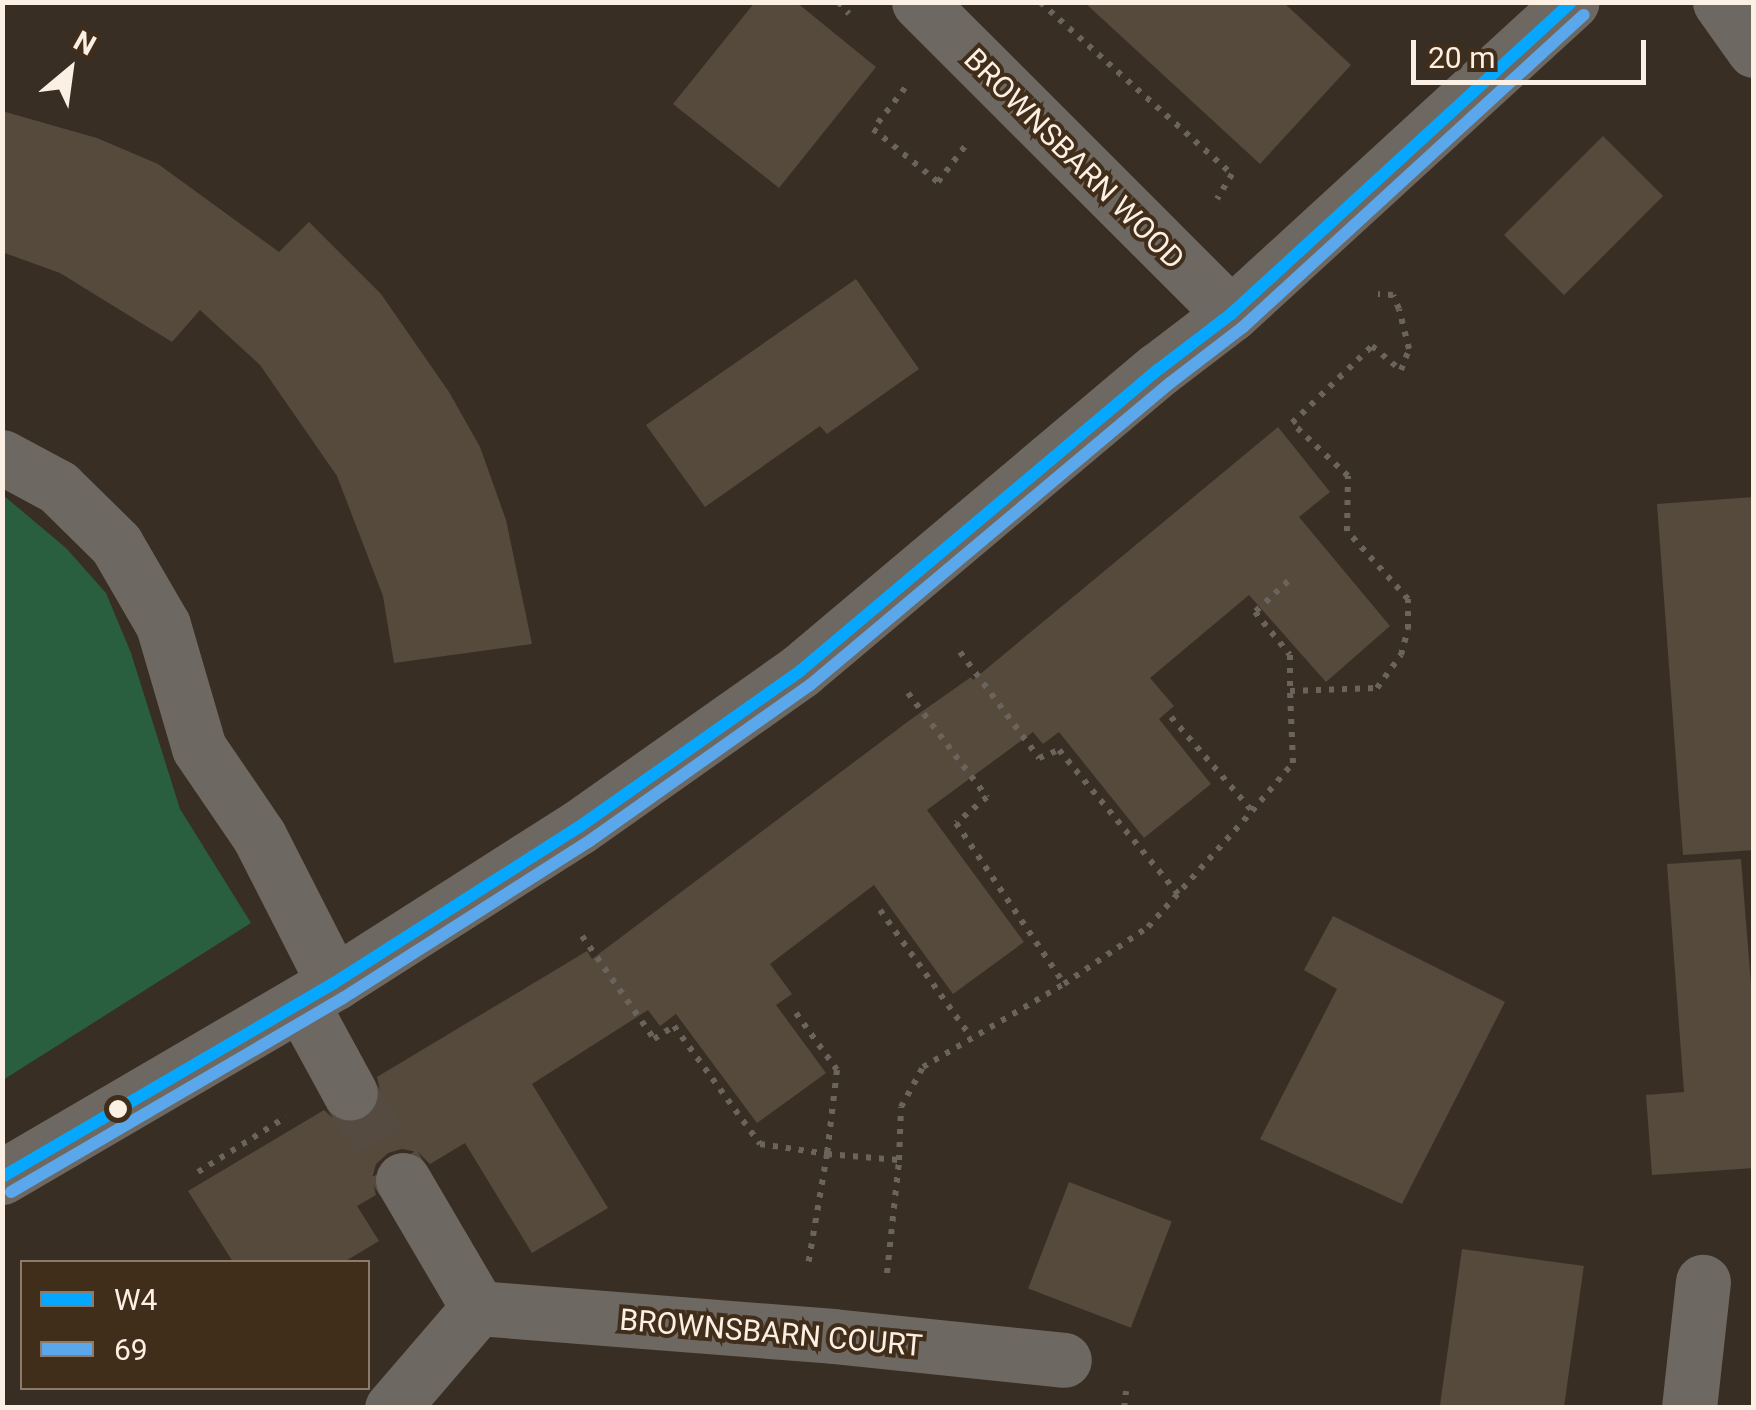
<!DOCTYPE html>
<style>
body{margin:0}
#map{position:relative;width:1756px;height:1410px;overflow:hidden;background:#382e23;font-family:Roboto,sans-serif}
div>[style]{position:absolute}
[style*='--x']{left:calc(var(--x)*1px);top:calc(var(--y)*1px);width:calc(var(--w)*1px);rotate:calc(var(--a)*1deg)}
.green>*{inset:0;background:#295e3e}
.building>*{inset:0;background:#564a3d;transform-origin:0 0}
.minor-tunnel>*{height:55px;margin-top:-27.5px;transform-origin:0;background:repeating-linear-gradient(90deg,#554b40 0 55px,transparent 0 83px)}
.path>*{height:6px;margin-top:-3px;transform-origin:0;background:repeating-linear-gradient(90deg,#6b645d 0 5px,transparent 0 13px)}
.minor>*{height:55px;margin:-27.5px;padding:0 27.5px;transform-origin:27.5px;border-radius:27.5px;background:#6e6863}
.bus-1>*{height:12px;margin:-6px;padding:0 6px;transform-origin:6px;border-radius:6px;background:#06a8ff}
.bus-2>*{height:12px;margin:-6px;padding:0 6px;transform-origin:6px;border-radius:6px;background:#5aa8eb}
.dots>*{width:28px;height:28px;translate:-50% -50%;box-sizing:border-box;border:5px solid #412e1a;border-radius:50%}
span{translate:-50% -50%;white-space:nowrap;text-align:center;line-height:1.15;-webkit-text-stroke:8px #412e1a;paint-order:stroke}
.street-label{font-size:30px;color:#fcefe3}
.frame{position:absolute;inset:0;border:5px solid #fcefe3;pointer-events:none}
.legend{position:absolute;left:20px;top:1260px;width:350px;height:130px;box-sizing:border-box;background:#412e1a;border:2px solid #8c7b6a;margin:0;padding:12px 18px;list-style:none;font-size:30px;color:#fcefe3}
.legend li{display:flex;align-items:center;gap:20px;height:50px}
.legend b{width:50px;border:2px solid #8c7b6a}
.north{position:absolute;left:20px;top:20px;width:100px;height:100px;-webkit-text-stroke:8px #412e1a;paint-order:stroke;rotate:29deg;font-size:28px;font-weight:700;line-height:40px;text-align:center;color:#fcefe3}
.north::after{content:'';display:block;margin:auto;width:35px;height:45px;background:#fcefe3;clip-path:polygon(50% 0,100% 100%,50% 72%,0 100%)}
.scale{position:absolute;left:1411px;top:40px;width:235px;height:45px;box-sizing:border-box;border:5px solid #fcefe3;border-top:0;padding-left:12px;font-size:30px;line-height:35px;white-space:nowrap;color:#fcefe3;-webkit-text-stroke:8px #412e1a;paint-order:stroke}
</style>
<div id="map">
<div class="green">
<i style="clip-path:polygon(3px 495px,66px 548px,106px 593px,131px 653px,180px 809px,251px 923px,3px 1080px)"></i>
</div>
<div class="building">
<i style="clip-path:polygon(755px 2px,796px 2px,876px 67px,779px 188px,673px 104px)"></i>
<i style="clip-path:polygon(1084px 2px,1283px 2px,1351px 65px,1260px 164px)"></i>
<i style="clip-path:polygon(2px 111px,97px 138px,158px 164px,279px 252px,309px 222px,381px 294px,449px 392px,480px 447px,506px 520px,532px 644px,394px 663px,383px 596px,337px 476px,260px 365px,200px 310px,172px 342px,60px 273px,2px 252px)"></i>
<i style="left:1603px;top:136px;width:85px;height:140px;rotate:45deg"></i>
<i style="clip-path:polygon(856px 279px,919px 369px,827px 434px,820px 426px,705px 507px,646px 425px)"></i>
<i style="clip-path:polygon(1278px 427px,1330px 492px,1299px 517px,1390px 626px,1326px 682px,1249px 595px,1150px 678px,1174px 706px,1159px 719px,1211px 784px,1144px 838px,1059px 732px,1043px 744px,1033px 732px,927px 810px,1024px 942px,953px 994px,874px 885px,770px 964px,792px 994px,776px 1005px,826px 1073px,757px 1123px,676px 1014px,660px 1026px,648px 1010px,532px 1084px,608px 1208px,532px 1253px,465px 1143px,430px 1164px,418px 1152px,402px 1149px,388px 1153px,376px 1164px,372px 1179px,376px 1195px,357px 1206px,379px 1241px,344px 1262px,233px 1262px,188px 1191px,324px 1110px,335px 1120px,348px 1124px,366px 1120px,376px 1110px,381px 1095px,377px 1077px,587px 951px,592px 959px,910px 720px,971px 677px,973px 680px)"></i>
<i style="clip-path:polygon(1754px 497px,1754px 850px,1683px 855px,1657px 504px)"></i>
<i style="clip-path:polygon(1741px 859px,1754px 1022px,1754px 1168px,1652px 1175px,1646px 1095px,1684px 1092px,1667px 864px)"></i>
<i style="clip-path:polygon(1333px 916px,1505px 1002px,1402px 1204px,1260px 1139px,1337px 989px,1304px 970px)"></i>
<i style="left:1069px;top:1182px;width:110px;height:114px;rotate:21deg"></i>
<i style="left:1462px;top:1249px;width:123px;height:161px;rotate:8deg"></i>
</div>
<div class="minor-tunnel">
<i style="--x:350;--y:1093;--w:102;--a:58.7"></i>
</div>
<div class="path">
<i style="--x:838;--y:2;--w:16;--a:47"></i>
<i style="--x:1040;--y:2;--w:258;--a:41.9"></i>
<i style="--x:1232;--y:174;--w:29;--a:121"></i>
<i style="--x:905;--y:88;--w:52;--a:128"></i>
<i style="--x:873;--y:129;--w:84;--a:39.2"></i>
<i style="--x:938;--y:182;--w:46;--a:-52.9"></i>
<i style="--x:1288;--y:581;--w:45;--a:136.8"></i>
<i style="--x:1255;--y:612;--w:55;--a:50.9"></i>
<i style="--x:1290;--y:655;--w:36;--a:90"></i>
<i style="--x:960;--y:652;--w:132;--a:53.3"></i>
<i style="--x:1039;--y:758;--w:22;--a:-22"></i>
<i style="--x:1059;--y:750;--w:187;--a:50.4"></i>
<i style="--x:908;--y:693;--w:131;--a:52.8"></i>
<i style="--x:987;--y:797;--w:40;--a:140"></i>
<i style="--x:956;--y:823;--w:194;--a:56.1"></i>
<i style="--x:1171;--y:717;--w:124;--a:49.2"></i>
<i style="--x:880;--y:910;--w:156;--a:54.4"></i>
<i style="--x:582;--y:936;--w:126;--a:55"></i>
<i style="--x:654;--y:1039;--w:24;--a:-33"></i>
<i style="--x:674;--y:1026;--w:146;--a:53.9"></i>
<i style="--x:760;--y:1144;--w:68;--a:8.5"></i>
<i style="--x:827;--y:1154;--w:113;--a:99.7"></i>
<i style="--x:796;--y:1013;--w:70;--a:54.3"></i>
<i style="--x:837;--y:1070;--w:85;--a:96.8"></i>
<i style="--x:827;--y:1154;--w:72;--a:4.8"></i>
<i style="--x:899;--y:1160;--w:53;--a:-87.8"></i>
<i style="--x:901;--y:1107;--w:46;--a:-61.2"></i>
<i style="--x:923;--y:1067;--w:164;--a:-30.5"></i>
<i style="--x:1064;--y:984;--w:102;--a:-34.2"></i>
<i style="--x:1148;--y:927;--w:156;--a:-48.1"></i>
<i style="--x:1252;--y:811;--w:63;--a:-49.5"></i>
<i style="--x:1293;--y:763;--w:72;--a:-92.4"></i>
<i style="--x:1290;--y:691;--w:87;--a:-2"></i>
<i style="--x:1377;--y:688;--w:41;--a:-54"></i>
<i style="--x:1401;--y:655;--w:27;--a:-75"></i>
<i style="--x:1408;--y:629;--w:30;--a:-90"></i>
<i style="--x:1408;--y:599;--w:91;--a:-131.9"></i>
<i style="--x:1347;--y:531;--w:55;--a:-89"></i>
<i style="--x:1348;--y:476;--w:77;--a:-136.6"></i>
<i style="--x:1292;--y:423;--w:111;--a:-43.9"></i>
<i style="--x:1372;--y:346;--w:38;--a:40"></i>
<i style="--x:1401;--y:370;--w:22;--a:-69"></i>
<i style="--x:1409;--y:349;--w:41;--a:-104"></i>
<i style="--x:1399;--y:309;--w:15;--a:-113"></i>
<i style="--x:1393;--y:295;--w:15;--a:-176"></i>
<i style="--x:198;--y:1172;--w:104;--a:-32"></i>
<i style="--x:887;--y:1273;--w:114;--a:-83.9"></i>
<i style="--x:1124;--y:1408;--w:17;--a:-83"></i>
</div>
<div class="minor">
<i style="--x:919;--y:2;--w:441;--a:45"></i>
<i style="--x:1720;--y:2;--w:59;--a:54.7"></i>
<i style="--x:2;--y:457;--w:64;--a:28.2"></i>
<i style="--x:58;--y:487;--w:81;--a:44.5"></i>
<i style="--x:116;--y:544;--w:94;--a:59.9"></i>
<i style="--x:163;--y:625;--w:128;--a:73.7"></i>
<i style="--x:199;--y:748;--w:107;--a:55.7"></i>
<i style="--x:259;--y:836;--w:165;--a:63"></i>
<i style="--x:301;--y:1003;--w:102;--a:61.4"></i>
<i style="--x:2;--y:1177;--w:385;--a:-30.3"></i>
<i style="--x:334;--y:983;--w:290;--a:-32.5"></i>
<i style="--x:579;--y:827;--w:271;--a:-35.2"></i>
<i style="--x:800;--y:671;--w:469;--a:-40.1"></i>
<i style="--x:1159;--y:369;--w:91;--a:-37.4"></i>
<i style="--x:1231;--y:314;--w:462;--a:-42.5"></i>
<i style="--x:403;--y:1180;--w:148;--a:59.6"></i>
<i style="--x:392;--y:1408;--w:132;--a:-49.3"></i>
<i style="--x:478;--y:1308;--w:356;--a:4.5"></i>
<i style="--x:833;--y:1336;--w:232;--a:5.9"></i>
<i style="--x:1689;--y:1408;--w:127;--a:-83.7"></i>
</div>
<div class="bus-1">
<i style="--x:2;--y:1177;--w:385;--a:-30.3"></i>
<i style="--x:334;--y:983;--w:290;--a:-32.5"></i>
<i style="--x:579;--y:827;--w:271;--a:-35.2"></i>
<i style="--x:800;--y:671;--w:469;--a:-40.1"></i>
<i style="--x:1159;--y:369;--w:91;--a:-37.4"></i>
<i style="--x:1231;--y:314;--w:461;--a:-42.5"></i>
</div>
<div class="bus-2">
<i style="--x:11;--y:1192;--w:385;--a:-30.3"></i>
<i style="--x:343;--y:998;--w:290;--a:-32.5"></i>
<i style="--x:588;--y:842;--w:272;--a:-35.3"></i>
<i style="--x:810;--y:685;--w:470;--a:-40"></i>
<i style="--x:1170;--y:383;--w:92;--a:-37.5"></i>
<i style="--x:1243;--y:327;--w:462;--a:-42.5"></i>
</div>
<div class="dots">
<i style="left:118px;top:1109px;background:#fcefe3"></i>
</div>
<div class="street-label">
<span style="left:1074px;top:159px;rotate:45deg">BROWNSBARN WOOD</span>
<span style="left:771px;top:1333px;rotate:5deg">BROWNSBARN COURT</span>
</div>
<div class="frame"></div>
<ul class="legend">
<li><b style="height:12px;background:#06a8ff"></b>W4</li>
<li><b style="height:12px;background:#5aa8eb"></b>69</li>
</ul>
<div class="north">N</div>
<div class="scale">20 m</div>
</div>
